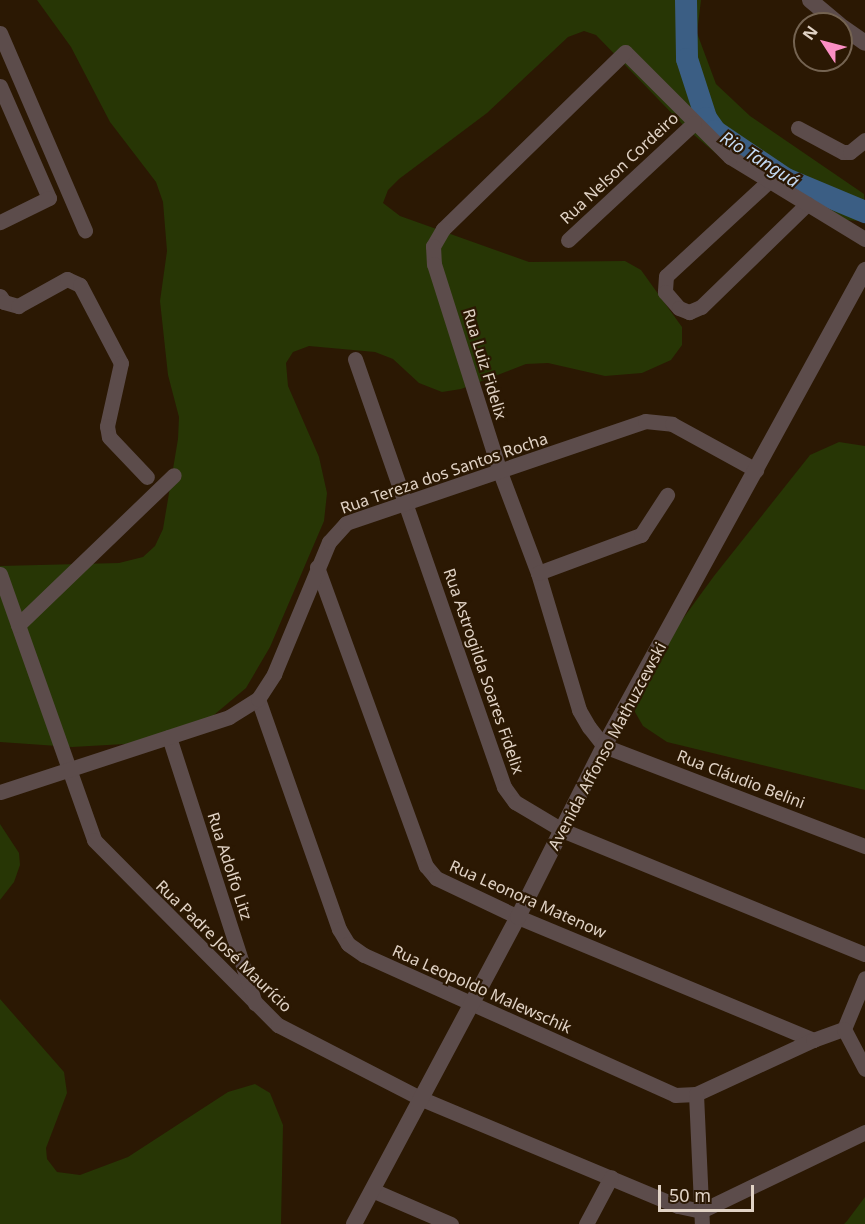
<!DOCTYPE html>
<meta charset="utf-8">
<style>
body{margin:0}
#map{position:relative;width:865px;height:1224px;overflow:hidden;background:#2b1803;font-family:"Noto Sans",sans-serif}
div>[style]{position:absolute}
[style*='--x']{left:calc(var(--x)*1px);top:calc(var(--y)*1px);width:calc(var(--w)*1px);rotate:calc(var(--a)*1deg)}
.green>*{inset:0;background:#273605}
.river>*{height:22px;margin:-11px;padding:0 11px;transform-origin:11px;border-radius:11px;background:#3b5e84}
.minor>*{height:15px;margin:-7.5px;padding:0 7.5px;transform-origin:7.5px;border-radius:7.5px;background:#5c4c4b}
.tertiary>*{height:16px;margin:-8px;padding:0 8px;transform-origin:8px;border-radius:8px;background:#5c4c4b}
span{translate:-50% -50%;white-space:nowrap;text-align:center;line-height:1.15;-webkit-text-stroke:4.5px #2b1803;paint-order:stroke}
.street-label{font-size:16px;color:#e1d3c6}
.water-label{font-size:18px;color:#c3d9f2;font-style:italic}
.north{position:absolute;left:793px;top:12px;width:60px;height:60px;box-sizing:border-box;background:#2b1803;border:2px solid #746351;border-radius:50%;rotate:306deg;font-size:16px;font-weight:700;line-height:24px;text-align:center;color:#e1d3c6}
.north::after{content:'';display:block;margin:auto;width:21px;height:27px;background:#fb8fc4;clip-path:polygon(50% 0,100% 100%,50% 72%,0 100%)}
.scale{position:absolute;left:658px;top:1185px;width:96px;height:27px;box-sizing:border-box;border:3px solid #e1d3c6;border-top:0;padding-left:8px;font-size:18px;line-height:21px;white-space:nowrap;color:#e1d3c6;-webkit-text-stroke:4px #2b1803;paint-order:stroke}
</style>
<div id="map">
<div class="green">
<i style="clip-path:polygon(37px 0,701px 0,697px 33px,716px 84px,750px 116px,864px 194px,865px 217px,859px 221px,847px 220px,725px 161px,688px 130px,596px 35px,584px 31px,568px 37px,487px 113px,399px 179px,388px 190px,383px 203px,400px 216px,529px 262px,625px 261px,641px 270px,682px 327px,682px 345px,671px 360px,642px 373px,605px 376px,548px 363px,526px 364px,461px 389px,442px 392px,419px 383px,393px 359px,375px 352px,309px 346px,293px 352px,286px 363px,288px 386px,319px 457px,327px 493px,324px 521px,270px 647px,246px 688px,208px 720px,143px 743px,72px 747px,0 742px,0 566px,119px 563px,143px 557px,155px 546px,163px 529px,178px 439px,179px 417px,168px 375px,160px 301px,167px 251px,163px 202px,156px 182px,110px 122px,71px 47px)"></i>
<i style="clip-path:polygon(839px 442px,865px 446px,865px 790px,667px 742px,643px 726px,635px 712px,635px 697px,652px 661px,714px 576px,810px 455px)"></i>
<i style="clip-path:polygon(0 824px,19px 853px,20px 865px,14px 882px,0 900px)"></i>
<i style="clip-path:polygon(0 999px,64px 1072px,67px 1093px,46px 1148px,47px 1159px,57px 1172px,80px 1175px,128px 1157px,228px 1092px,255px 1084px,270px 1093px,283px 1125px,281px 1224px,0 1224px)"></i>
<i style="clip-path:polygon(865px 1197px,865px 1224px,844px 1224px,847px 1221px)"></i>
</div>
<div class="river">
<i style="--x:686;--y:0;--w:59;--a:89"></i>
<i style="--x:687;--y:59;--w:62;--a:72.1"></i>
<i style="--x:706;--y:118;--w:16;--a:55"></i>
<i style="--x:715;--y:131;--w:86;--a:34.1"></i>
<i style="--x:786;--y:179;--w:86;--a:22.7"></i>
</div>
<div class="minor">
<i style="--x:0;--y:33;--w:215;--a:66.7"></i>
<i style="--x:0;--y:86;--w:122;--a:66.4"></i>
<i style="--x:49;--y:198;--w:55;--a:153.9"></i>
<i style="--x:798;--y:128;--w:51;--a:28.1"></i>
<i style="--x:843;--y:152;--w:7;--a:0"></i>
<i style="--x:850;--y:152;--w:19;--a:-39"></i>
<i style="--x:769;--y:181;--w:140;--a:137.3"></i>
<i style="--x:666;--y:276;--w:16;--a:94"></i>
<i style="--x:665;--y:292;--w:21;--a:49"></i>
<i style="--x:679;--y:308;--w:11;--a:22"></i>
<i style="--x:689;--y:312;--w:13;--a:-23"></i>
<i style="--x:701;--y:307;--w:148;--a:-44.2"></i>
<i style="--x:865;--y:239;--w:158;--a:-148.7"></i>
<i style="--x:730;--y:157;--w:148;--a:-135"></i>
<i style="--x:625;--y:52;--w:254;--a:135.8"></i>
<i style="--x:443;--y:229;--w:20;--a:120"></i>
<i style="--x:433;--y:246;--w:18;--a:87"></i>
<i style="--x:434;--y:264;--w:218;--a:72.4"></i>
<i style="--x:500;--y:472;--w:108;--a:69.4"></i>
<i style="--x:538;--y:573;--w:143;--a:73.3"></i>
<i style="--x:579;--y:710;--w:20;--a:60"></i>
<i style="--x:589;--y:727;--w:24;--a:52"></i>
<i style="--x:604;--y:746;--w:280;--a:21"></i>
<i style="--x:568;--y:240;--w:172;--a:-42.9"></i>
<i style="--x:0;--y:296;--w:7;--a:56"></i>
<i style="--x:4;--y:302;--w:15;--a:16"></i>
<i style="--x:18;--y:306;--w:56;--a:-28.9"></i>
<i style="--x:67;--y:279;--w:14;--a:25"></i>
<i style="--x:80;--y:285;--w:88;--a:62.3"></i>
<i style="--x:121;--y:363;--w:65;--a:102.5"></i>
<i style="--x:107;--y:426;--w:11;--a:80"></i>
<i style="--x:109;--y:437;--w:55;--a:46.5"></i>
<i style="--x:355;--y:359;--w:453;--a:70.8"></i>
<i style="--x:504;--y:787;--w:19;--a:54"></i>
<i style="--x:515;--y:802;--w:55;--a:30.8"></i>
<i style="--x:562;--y:830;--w:327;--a:22.3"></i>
<i style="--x:317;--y:567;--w:318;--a:70"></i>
<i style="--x:426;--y:866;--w:16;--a:50"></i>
<i style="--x:436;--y:878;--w:91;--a:25.4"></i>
<i style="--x:518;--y:917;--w:320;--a:22.6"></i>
<i style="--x:538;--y:573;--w:110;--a:-20.3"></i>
<i style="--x:641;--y:535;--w:48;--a:-57"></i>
<i style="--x:0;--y:574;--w:282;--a:70.5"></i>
<i style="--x:94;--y:840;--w:261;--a:45.2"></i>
<i style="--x:278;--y:1025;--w:162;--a:27.2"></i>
<i style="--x:422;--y:1099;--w:277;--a:22.7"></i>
<i style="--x:678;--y:1206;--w:24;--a:12"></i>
<i style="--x:18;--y:625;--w:216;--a:-43.9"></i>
<i style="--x:258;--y:699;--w:244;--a:70.6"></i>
<i style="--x:339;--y:929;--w:17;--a:59"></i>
<i style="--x:348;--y:944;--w:19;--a:35"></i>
<i style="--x:364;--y:955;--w:341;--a:24.2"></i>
<i style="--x:675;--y:1095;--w:21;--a:-3"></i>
<i style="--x:696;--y:1094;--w:129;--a:-24.8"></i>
<i style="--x:813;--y:1040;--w:33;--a:-20"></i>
<i style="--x:169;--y:737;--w:280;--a:72.1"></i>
<i style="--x:0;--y:792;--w:241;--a:-18.1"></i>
<i style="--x:229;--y:717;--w:34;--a:-32"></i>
<i style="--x:258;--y:699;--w:30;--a:-57"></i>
<i style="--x:274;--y:674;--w:143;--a:-67.4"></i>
<i style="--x:329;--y:542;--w:25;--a:-48"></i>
<i style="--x:346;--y:523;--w:316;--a:-18.8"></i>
<i style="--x:645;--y:421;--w:27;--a:6"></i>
<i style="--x:672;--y:424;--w:96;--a:28.7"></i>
<i style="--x:844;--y:1029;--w:55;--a:-67.6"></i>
<i style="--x:844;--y:1029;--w:45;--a:62.3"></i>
<i style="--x:696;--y:1094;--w:130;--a:87.4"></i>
<i style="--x:372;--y:1190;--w:86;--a:23.3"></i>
<i style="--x:701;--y:1211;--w:182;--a:-25.7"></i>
<i style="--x:586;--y:1224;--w:53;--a:-62"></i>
</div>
<div class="tertiary">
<i style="--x:810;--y:0;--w:38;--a:40"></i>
<i style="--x:841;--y:26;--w:29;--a:35"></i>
<i style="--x:354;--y:1224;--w:348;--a:-61.9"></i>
<i style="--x:518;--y:917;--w:191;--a:-63.3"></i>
<i style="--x:604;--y:746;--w:543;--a:-61.26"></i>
</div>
<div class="street-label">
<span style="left:619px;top:168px;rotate:-43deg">Rua Nelson Cordeiro</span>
<span style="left:485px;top:364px;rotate:73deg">Rua Luiz Fidelix</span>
<span style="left:444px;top:473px;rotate:-19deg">Rua Tereza dos Santos Rocha</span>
<span style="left:484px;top:671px;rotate:71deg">Rua Astrogilda Soares Fidelix</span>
<span style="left:607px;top:746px;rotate:-62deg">Avenida Affonso Mathuzcewski</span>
<span style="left:741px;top:779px;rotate:21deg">Rua Cláudio Belini</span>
<span style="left:230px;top:866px;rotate:72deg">Rua Adolfo Litz</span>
<span style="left:528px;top:899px;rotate:24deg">Rua Leonora Matenow</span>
<span style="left:224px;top:946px;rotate:44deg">Rua Padre José Maurício</span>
<span style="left:482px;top:989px;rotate:24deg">Rua Leopoldo Malewschik</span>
</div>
<div class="water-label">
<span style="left:760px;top:159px;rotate:32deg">Rio Tanguá</span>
</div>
<div class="north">N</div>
<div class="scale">50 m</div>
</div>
